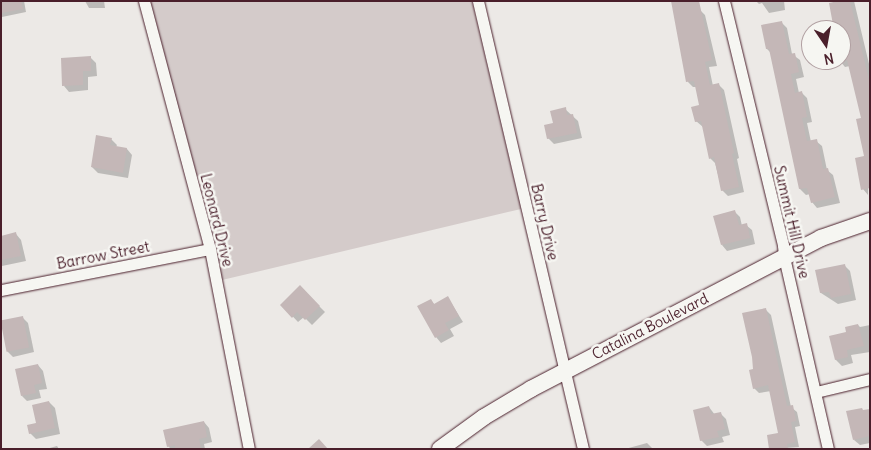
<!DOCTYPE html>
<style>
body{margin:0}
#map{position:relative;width:871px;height:450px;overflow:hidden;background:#ece9e6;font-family:Delius,sans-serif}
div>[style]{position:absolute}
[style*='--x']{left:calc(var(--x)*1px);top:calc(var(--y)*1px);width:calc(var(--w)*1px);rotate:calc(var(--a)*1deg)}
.green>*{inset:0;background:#d4cbca}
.shadow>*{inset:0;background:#0003}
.building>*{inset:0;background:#c4b7b7;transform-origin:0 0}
.roads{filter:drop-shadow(0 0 1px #4a1f2b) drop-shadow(0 0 1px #4a1f2b)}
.street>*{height:11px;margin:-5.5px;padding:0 5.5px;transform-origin:5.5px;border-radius:5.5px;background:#f6f6f2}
.secondary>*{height:16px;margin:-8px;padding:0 8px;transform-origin:8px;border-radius:8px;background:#f6f6f2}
span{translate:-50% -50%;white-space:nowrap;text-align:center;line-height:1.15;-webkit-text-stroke:5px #f6f6f2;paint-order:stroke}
.street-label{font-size:15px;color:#4a1f2b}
.frame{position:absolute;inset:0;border:2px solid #4a1f2b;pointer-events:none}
.north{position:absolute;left:801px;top:20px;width:50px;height:50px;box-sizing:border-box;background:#f6f6f2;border:1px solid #b1a0a2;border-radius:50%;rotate:168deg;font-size:14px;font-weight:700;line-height:20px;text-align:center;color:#4a1f2b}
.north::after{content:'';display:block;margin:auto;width:18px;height:22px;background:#4a1f2b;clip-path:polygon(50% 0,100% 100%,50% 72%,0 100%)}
</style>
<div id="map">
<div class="green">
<i style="clip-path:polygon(149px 1px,472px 1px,521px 209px,222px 280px,215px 242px)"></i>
</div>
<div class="shadow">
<i style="clip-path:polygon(1px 1px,24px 1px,26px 12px,2px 17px)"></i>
<i style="clip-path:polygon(85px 1px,104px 1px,105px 8px,89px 8px)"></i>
<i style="clip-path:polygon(756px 1px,784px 1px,785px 10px,769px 13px,762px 3px,759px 4px)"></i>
<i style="clip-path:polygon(834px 1px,854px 1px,870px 68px,868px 195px,863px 189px,866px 157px,862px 119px,850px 66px,845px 67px,840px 61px,841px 30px,834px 30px)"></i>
<i style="clip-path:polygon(700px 10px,705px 15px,717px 66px,709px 67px,713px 86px,718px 84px,724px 90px,739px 158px,737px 159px,744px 192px,728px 196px,722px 190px,715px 163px,710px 158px,703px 127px,696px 121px,701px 106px,696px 87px,693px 87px,688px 82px)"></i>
<i style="clip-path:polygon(781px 22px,787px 28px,792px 54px,800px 60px,804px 77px,796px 79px,799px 93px,802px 93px,807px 98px,812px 122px,807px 123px,811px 142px,816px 141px,822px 146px,827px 170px,833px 175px,840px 203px,817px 208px,812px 202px,810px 194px,806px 195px,800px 189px,771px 53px,767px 49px)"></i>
<i style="clip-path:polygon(90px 57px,96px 63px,97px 76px,88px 77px,88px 90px,69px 92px,64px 86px)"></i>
<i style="clip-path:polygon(565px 109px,578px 121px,582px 138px,554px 144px,548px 138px,554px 124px)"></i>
<i style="clip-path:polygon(111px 139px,117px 145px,116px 147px,127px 149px,132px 155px,128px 178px,98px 173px,92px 167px)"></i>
<i style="clip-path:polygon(735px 212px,740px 217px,742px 226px,746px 225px,752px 230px,755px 244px,727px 251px,722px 245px)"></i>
<i style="clip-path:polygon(16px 234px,21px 240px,26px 261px,2px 266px,1px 237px)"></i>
<i style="clip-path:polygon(844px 265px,850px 271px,856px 300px,838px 304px,821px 293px,817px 271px)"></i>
<i style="clip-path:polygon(300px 287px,325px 312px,312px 325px,304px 317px,298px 322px,282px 305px)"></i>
<i style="clip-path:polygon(448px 298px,463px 322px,450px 329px,454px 336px,441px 343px,436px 337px,431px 301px,435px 305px)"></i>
<i style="clip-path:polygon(766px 310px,771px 315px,791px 407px,797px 412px,800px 426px,795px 427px,799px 447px,771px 449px,780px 434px,771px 391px,759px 393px,754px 388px,754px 370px)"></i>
<i style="clip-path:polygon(22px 317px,28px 323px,34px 352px,13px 357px,7px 351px)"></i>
<i style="clip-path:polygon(858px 325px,860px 327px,870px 325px,870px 352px,851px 355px,853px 363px,842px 366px,836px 360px,831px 337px,848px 333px)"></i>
<i style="clip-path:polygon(38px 365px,43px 371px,47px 389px,39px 390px,41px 398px,27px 401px,22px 396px)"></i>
<i style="clip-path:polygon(49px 402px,55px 408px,60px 434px,36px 439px,30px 433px)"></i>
<i style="clip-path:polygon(709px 407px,715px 415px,721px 414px,726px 419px,730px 435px,722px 437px,724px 442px,707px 446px,701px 440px)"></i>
<i style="clip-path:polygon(870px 409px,870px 443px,860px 445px,854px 440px)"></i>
<i style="clip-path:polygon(204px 422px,209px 428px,212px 442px,204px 444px,205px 449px,171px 449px,168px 446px)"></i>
<i style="clip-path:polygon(647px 443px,653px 449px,625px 449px)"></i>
<i style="clip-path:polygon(57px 446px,59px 449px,46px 449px)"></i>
</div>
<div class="building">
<i style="clip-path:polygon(1px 1px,21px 1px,23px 9px,1px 13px)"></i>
<i style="clip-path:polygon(671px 1px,699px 1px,712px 60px,705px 62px,710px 85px,719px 83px,734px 153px,732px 154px,739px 187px,721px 191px,714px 157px,709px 159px,701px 121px,695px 122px,691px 107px,699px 105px,694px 81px,686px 82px)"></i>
<i style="clip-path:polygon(838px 1px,850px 1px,870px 84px,870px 188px,861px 190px,855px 158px,864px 156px,856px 119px,861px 118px,847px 60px,841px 61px,841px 30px,834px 30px,829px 3px)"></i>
<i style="clip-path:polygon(782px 21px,789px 54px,795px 53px,799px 72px,791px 74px,795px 93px,802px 91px,807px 117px,802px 118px,807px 141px,817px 139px,823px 169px,828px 168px,835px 197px,811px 203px,807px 188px,799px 189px,769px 49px,766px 49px,761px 25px)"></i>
<i style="clip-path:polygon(91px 56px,91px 71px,83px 71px,83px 85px,62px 86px,61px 58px)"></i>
<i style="clip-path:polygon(566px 107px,567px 115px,573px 114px,577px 133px,547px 139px,544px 125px,553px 123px,550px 111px)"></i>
<i style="clip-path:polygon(96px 135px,112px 138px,110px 145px,127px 148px,123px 173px,91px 167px)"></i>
<i style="clip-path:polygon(735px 210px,739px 225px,747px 223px,750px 238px,721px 245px,713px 216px)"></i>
<i style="clip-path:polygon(16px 232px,21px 256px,1px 260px,1px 236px)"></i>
<i style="clip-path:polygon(845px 264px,851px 294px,831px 298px,829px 292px,820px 293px,815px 270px)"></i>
<i style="clip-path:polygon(300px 285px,320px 306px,305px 320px,297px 312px,292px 318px,280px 305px)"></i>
<i style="clip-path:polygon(448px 296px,459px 316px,445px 323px,449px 330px,435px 338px,417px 306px,431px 299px,434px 304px)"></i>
<i style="clip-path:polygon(766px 308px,787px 406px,793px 405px,796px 421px,791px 422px,795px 442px,787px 444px,788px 449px,769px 449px,767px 435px,778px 433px,768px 385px,753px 389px,749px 370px,753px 369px,752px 357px,742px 313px)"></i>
<i style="left:23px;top:316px;width:32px;height:23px;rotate:79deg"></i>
<i style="clip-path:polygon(858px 324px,864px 346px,847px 350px,848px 357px,835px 360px,829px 336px,846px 332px,845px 327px)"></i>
<i style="clip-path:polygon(38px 364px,42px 383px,34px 385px,36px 393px,21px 396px,15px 369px)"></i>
<i style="clip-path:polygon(49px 401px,55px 428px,29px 434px,27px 425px,36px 423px,32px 405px)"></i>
<i style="clip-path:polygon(709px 406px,711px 414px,721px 412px,725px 429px,717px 431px,719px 437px,700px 441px,693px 410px)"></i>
<i style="clip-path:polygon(862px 408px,863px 410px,870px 409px,870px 436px,853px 440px,846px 411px)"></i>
<i style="clip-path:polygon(204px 421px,207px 437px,199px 439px,201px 449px,175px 449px,175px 445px,167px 447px,163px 430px)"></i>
<i style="clip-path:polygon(319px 439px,328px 449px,308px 449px)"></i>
</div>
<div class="roads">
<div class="street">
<i style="--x:144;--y:1;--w:257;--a:75.1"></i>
<i style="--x:210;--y:249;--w:204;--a:79"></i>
<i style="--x:478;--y:1;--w:460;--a:76.8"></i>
<i style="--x:724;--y:1;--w:251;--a:76.4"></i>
<i style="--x:783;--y:245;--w:12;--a:85"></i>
<i style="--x:784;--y:257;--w:197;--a:77.1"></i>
<i style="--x:1;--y:290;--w:213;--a:-11.1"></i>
<i style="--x:816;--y:392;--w:56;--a:-13.5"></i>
</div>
<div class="secondary">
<i style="--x:440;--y:449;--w:54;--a:-36"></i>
<i style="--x:484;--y:417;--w:55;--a:-30.8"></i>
<i style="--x:531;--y:389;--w:327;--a:-27.5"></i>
<i style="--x:821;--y:238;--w:52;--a:-19.1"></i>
</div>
</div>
<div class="street-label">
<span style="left:217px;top:220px;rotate:76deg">Leonard Drive</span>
<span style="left:545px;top:222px;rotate:77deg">Barry Drive</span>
<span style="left:792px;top:222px;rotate:77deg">Summit Hill Drive</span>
<span style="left:103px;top:255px;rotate:-11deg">Barrow Street</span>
<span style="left:650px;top:326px;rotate:-27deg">Catalina Boulevard</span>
</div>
<div class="frame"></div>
<div class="north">N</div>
</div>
